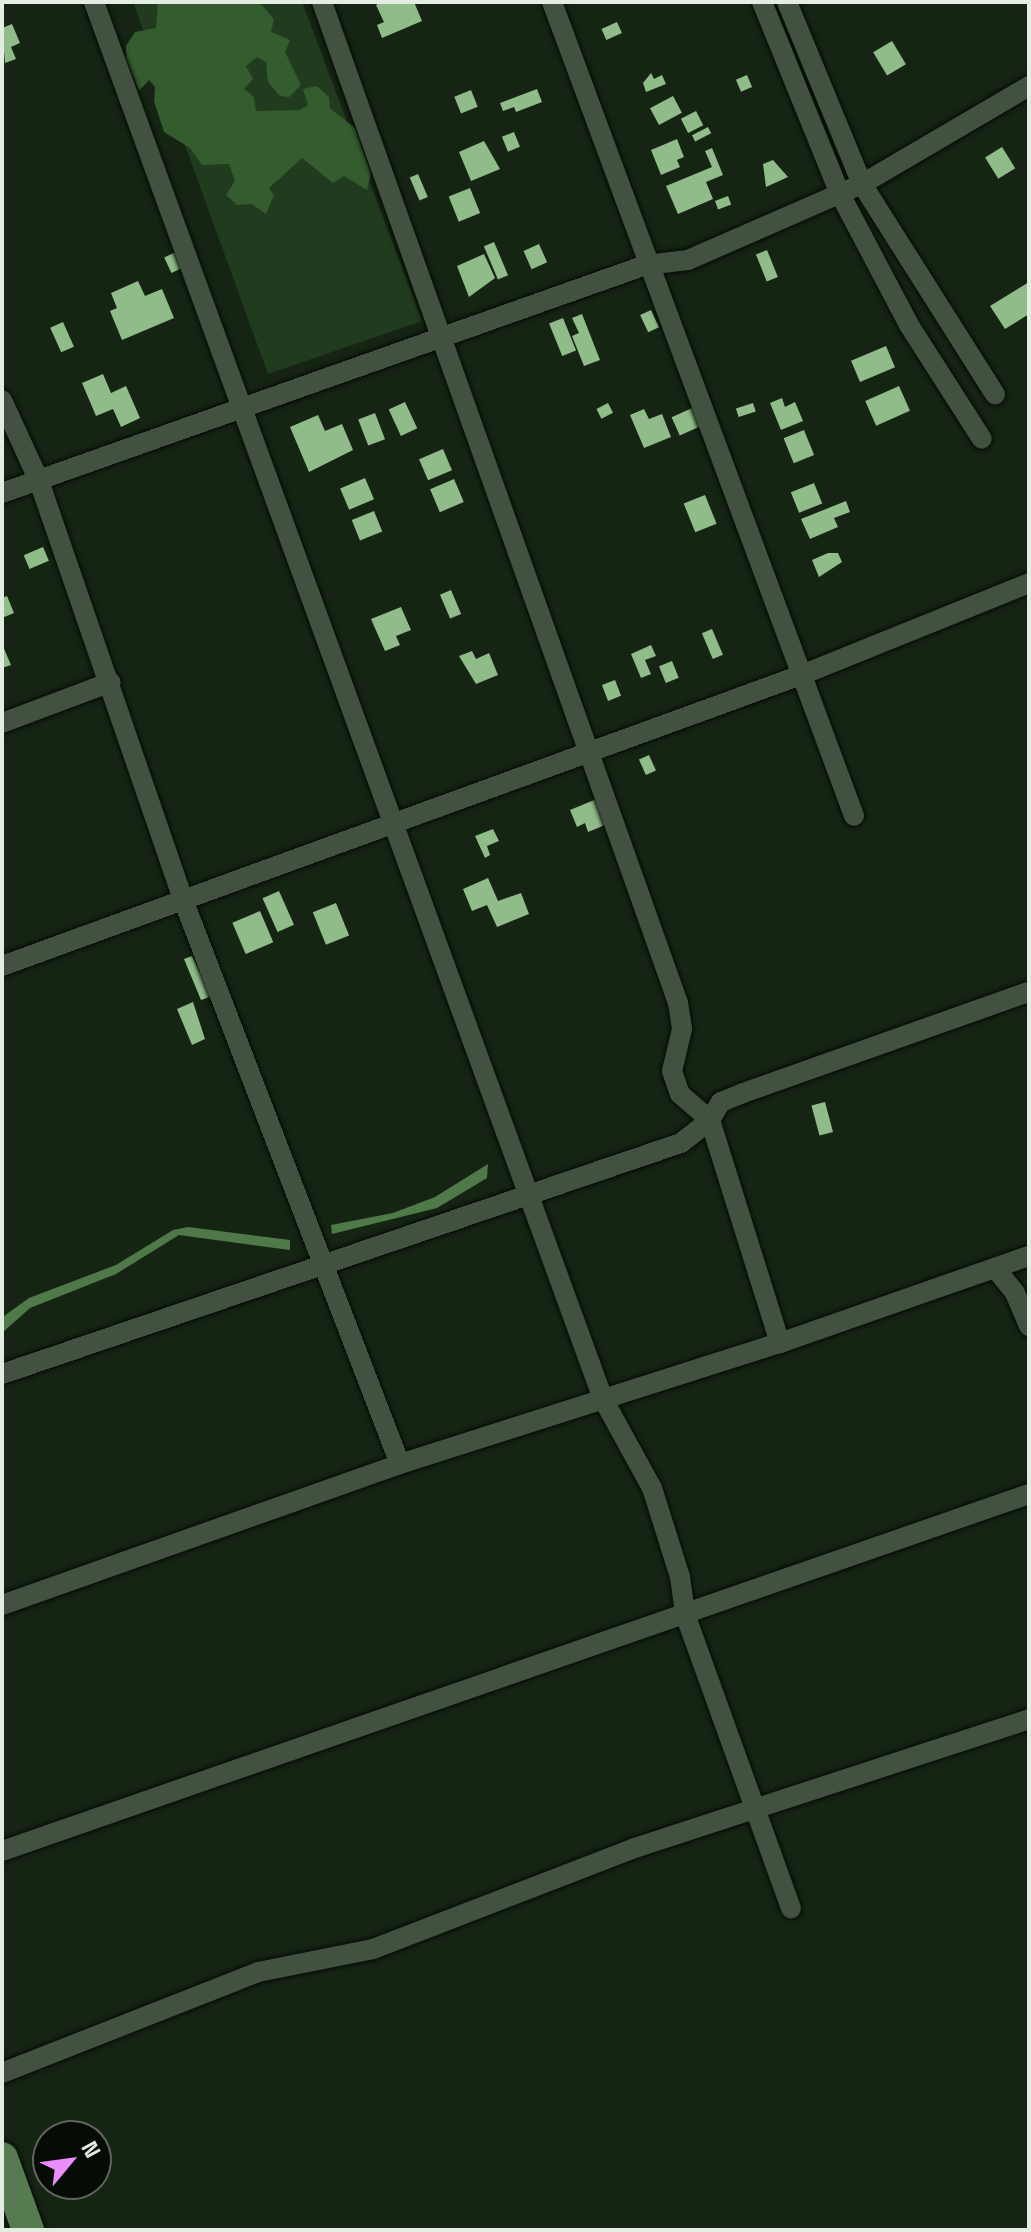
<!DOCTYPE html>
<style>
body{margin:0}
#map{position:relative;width:1031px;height:2232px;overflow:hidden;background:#162414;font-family:"Space Grotesk",sans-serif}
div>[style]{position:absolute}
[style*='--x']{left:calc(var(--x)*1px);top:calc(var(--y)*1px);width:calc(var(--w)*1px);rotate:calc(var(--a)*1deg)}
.green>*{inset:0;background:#213b1e}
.forest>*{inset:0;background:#345c2e}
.water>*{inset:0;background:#50794a}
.building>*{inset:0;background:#90bc89;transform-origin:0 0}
.roads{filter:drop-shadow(0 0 2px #030d02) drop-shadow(0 0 2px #030d02)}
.minor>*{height:20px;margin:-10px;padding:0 10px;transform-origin:10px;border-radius:10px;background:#435240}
.primary>*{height:32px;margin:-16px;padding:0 16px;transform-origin:16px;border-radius:16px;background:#577b51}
span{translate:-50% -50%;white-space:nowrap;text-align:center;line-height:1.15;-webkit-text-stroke:8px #060b05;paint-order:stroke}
.frame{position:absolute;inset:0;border:4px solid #e4ede2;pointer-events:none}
.north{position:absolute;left:32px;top:2120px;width:80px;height:80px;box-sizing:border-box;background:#060b05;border:2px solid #5f655d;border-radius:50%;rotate:61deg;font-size:22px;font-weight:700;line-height:32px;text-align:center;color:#e4ede2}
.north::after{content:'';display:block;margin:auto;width:28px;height:36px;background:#eb8dfc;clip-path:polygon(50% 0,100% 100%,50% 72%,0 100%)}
</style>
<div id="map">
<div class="green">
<i style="clip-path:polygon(133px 2px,302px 2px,422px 321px,268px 374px)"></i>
</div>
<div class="forest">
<i style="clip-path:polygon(158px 2px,259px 2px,274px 19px,271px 32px,290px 40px,285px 52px,301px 85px,289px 97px,280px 96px,268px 82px,266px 62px,257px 57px,246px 66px,253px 79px,244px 89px,254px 97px,256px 111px,300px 110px,308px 105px,303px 89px,317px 86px,329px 97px,330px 108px,355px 128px,371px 173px,367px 190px,344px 176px,333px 183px,302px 158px,269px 188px,274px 195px,266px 214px,252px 204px,237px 205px,226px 195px,235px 181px,229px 164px,202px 165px,190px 148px,164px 132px,154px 101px,155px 87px,149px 80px,139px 91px,126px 59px,126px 46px,135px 32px,156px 28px)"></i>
</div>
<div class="water">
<i style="clip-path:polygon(488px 1164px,487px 1178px,437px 1208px,332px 1234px,331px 1225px,393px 1213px,435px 1197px)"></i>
<i style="clip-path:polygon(188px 1227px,290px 1240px,290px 1250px,179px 1235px,116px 1274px,30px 1308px,2px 1333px,4px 1316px,29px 1298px,116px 1265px,173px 1230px)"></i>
</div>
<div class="building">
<i style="clip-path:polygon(382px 2px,414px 2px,422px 21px,382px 38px,377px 25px,384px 22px,376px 5px)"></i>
<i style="left:617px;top:22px;width:12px;height:17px;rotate:66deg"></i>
<i style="clip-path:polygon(12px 24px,20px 43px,11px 47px,16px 59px,5px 63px,2px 28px)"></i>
<i style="left:892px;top:41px;width:27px;height:22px;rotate:59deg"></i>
<i style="clip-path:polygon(651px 73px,654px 79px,662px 75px,666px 84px,646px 92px,643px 83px)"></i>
<i style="left:747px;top:75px;width:13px;height:12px;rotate:67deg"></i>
<i style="clip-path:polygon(537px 89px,542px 102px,516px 112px,514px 107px,503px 111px,500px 103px)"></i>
<i style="left:471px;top:90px;width:18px;height:18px;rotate:68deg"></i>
<i style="left:673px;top:96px;width:19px;height:26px;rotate:62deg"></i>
<i style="left:696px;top:111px;width:16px;height:17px;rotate:63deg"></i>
<i style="left:708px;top:127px;width:7px;height:18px;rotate:63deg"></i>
<i style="left:514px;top:132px;width:16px;height:13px;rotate:68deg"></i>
<i style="clip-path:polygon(677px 139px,684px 157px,677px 160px,680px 167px,661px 175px,651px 150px)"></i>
<i style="clip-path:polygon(484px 141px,500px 169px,471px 181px,459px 152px)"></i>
<i style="left:1002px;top:147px;width:25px;height:20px;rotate:58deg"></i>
<i style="clip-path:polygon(712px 148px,723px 175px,706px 182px,713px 199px,678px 214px,666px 186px,712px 167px,705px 151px)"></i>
<i style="clip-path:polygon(773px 160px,788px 177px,766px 187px,763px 164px)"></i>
<i style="left:418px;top:174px;width:25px;height:9px;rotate:67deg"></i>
<i style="left:470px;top:188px;width:27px;height:23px;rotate:68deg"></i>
<i style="left:728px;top:196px;width:9px;height:14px;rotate:69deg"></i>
<i style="left:494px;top:242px;width:36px;height:11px;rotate:67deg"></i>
<i style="left:539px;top:244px;width:20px;height:17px;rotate:66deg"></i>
<i style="left:767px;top:250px;width:29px;height:12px;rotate:68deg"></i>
<i style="left:176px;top:252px;width:17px;height:13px;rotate:65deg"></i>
<i style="clip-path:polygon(484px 254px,495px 278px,469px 297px,457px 266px)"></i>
<i style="clip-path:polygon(138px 281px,145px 296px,162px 289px,174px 318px,122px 340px,110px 311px,117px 308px,111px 293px)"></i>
<i style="clip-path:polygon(1029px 282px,1029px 314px,1005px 329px,990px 306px)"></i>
<i style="left:651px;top:310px;width:19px;height:12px;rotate:65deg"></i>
<i style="clip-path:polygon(582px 314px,600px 360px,584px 366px,572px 336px,579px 333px,572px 318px)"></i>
<i style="left:563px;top:318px;width:35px;height:15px;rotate:68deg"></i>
<i style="left:63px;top:322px;width:27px;height:14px;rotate:66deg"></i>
<i style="left:886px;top:346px;width:23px;height:38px;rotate:67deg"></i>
<i style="clip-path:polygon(103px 374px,111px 393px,126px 386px,140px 418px,121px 427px,113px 409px,96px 416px,82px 383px)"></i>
<i style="left:899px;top:386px;width:27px;height:37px;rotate:66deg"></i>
<i style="clip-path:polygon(782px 398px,785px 407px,795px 402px,803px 421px,781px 430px,770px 403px)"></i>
<i style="left:405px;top:402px;width:29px;height:18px;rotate:65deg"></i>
<i style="left:608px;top:403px;width:11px;height:13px;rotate:63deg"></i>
<i style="left:753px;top:403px;width:9px;height:18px;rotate:72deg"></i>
<i style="left:699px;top:405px;width:20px;height:30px;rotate:66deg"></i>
<i style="clip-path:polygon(644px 409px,649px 419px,662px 414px,671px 437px,644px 448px,630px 415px)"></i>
<i style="left:375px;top:413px;width:28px;height:18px;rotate:69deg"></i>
<i style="clip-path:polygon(318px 415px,325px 431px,342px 424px,353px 450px,309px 472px,290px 427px)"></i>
<i style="left:804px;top:430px;width:27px;height:22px;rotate:68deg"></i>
<i style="left:443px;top:449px;width:23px;height:26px;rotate:67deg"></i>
<i style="left:365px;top:478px;width:23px;height:27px;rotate:67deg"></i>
<i style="left:454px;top:479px;width:25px;height:26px;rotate:67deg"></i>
<i style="left:814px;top:483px;width:22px;height:25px;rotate:68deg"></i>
<i style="left:705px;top:495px;width:31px;height:23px;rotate:68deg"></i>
<i style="clip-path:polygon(846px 501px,850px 512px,834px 518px,838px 527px,810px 539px,801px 519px)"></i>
<i style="left:374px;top:511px;width:22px;height:24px;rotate:68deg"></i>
<i style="left:43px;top:547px;width:15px;height:21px;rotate:67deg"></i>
<i style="clip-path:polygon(828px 553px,838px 553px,842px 562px,819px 577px,812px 560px)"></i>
<i style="left:451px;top:590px;width:26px;height:12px;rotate:67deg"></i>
<i style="clip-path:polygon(7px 596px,14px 613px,2px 618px,2px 598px)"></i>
<i style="clip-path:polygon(401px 607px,411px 630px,396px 636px,400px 645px,385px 651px,371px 619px)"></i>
<i style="left:712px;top:629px;width:28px;height:11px;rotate:67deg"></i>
<i style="clip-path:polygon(2px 644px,11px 665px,2px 668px)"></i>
<i style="clip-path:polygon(651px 645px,656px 656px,645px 660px,651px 674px,641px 678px,631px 654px)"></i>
<i style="clip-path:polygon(472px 651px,476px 659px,489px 653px,498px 675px,476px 684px,459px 656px)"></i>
<i style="left:672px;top:661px;width:18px;height:14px;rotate:68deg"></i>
<i style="left:615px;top:680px;width:17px;height:14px;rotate:69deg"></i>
<i style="left:649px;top:755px;width:17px;height:11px;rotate:66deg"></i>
<i style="clip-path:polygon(599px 798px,610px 823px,588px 832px,585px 823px,577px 827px,570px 810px)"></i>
<i style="clip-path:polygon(493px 829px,499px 841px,487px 846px,490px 855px,485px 858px,475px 836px)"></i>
<i style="clip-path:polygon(488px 878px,498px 901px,521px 893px,529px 914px,497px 927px,487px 905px,472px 911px,463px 889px)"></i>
<i style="left:279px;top:891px;width:37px;height:18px;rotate:66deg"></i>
<i style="left:336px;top:903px;width:35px;height:25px;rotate:68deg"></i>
<i style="left:260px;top:911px;width:34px;height:30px;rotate:67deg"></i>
<i style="clip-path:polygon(192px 956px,212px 996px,201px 1000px,184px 959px)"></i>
<i style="clip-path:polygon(193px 1002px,205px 1039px,192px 1045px,177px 1009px)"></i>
<i style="left:825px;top:1102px;width:31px;height:14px;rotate:75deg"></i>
</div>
<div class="roads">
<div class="minor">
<i style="--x:94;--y:2;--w:1487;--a:69.98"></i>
<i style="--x:603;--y:1399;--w:102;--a:61.2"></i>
<i style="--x:652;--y:1488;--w:93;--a:72.5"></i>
<i style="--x:680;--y:1577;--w:37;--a:82"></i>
<i style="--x:685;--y:1614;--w:313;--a:70.2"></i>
<i style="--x:322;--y:2;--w:1062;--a:70.42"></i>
<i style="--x:678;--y:1003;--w:26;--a:81"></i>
<i style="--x:682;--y:1029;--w:43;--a:103.4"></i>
<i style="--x:672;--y:1071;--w:24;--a:71"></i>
<i style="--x:680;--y:1094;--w:40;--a:41"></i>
<i style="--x:710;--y:1120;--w:234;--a:72.6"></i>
<i style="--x:552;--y:2;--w:868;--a:69.64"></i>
<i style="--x:762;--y:2;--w:207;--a:67.9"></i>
<i style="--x:840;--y:194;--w:148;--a:62.2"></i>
<i style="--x:909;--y:325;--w:135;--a:57.4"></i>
<i style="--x:787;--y:2;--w:197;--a:67.6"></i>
<i style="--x:862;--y:184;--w:194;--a:-30.4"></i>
<i style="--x:2;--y:400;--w:89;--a:65.4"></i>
<i style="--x:39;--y:481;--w:445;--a:71"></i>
<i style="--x:184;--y:902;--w:602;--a:68.98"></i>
<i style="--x:2;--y:493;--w:683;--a:-19.5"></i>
<i style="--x:646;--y:265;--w:42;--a:-6.8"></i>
<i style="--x:688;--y:260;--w:190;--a:-23.6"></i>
<i style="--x:862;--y:184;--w:249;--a:57.7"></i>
<i style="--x:2;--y:723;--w:116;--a:-20.6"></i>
<i style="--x:2;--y:966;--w:854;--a:-20.01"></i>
<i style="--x:804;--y:674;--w:243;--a:-22"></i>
<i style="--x:995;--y:1268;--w:32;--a:51"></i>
<i style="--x:1015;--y:1293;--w:36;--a:67"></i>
<i style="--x:2;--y:1374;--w:717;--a:-18.79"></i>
<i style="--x:681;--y:1143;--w:37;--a:-38"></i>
<i style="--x:710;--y:1120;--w:21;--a:-59"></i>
<i style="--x:721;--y:1102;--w:24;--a:-22"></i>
<i style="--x:743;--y:1093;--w:303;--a:-19.5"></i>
<i style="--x:2;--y:1605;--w:422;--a:-19.5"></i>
<i style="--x:400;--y:1464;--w:399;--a:-17.7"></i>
<i style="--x:780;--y:1343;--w:264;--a:-19.3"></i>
<i style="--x:2;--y:1851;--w:1087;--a:-19.17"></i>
<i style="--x:2;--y:2073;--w:275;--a:-21.5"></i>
<i style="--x:258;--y:1972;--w:117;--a:-11.3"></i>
<i style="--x:373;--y:1949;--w:281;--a:-21.1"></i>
<i style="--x:635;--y:1848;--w:415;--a:-18.1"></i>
</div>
<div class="primary">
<i style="--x:2;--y:2158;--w:77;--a:70.1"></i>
</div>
</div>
<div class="frame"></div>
<div class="north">N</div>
</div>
